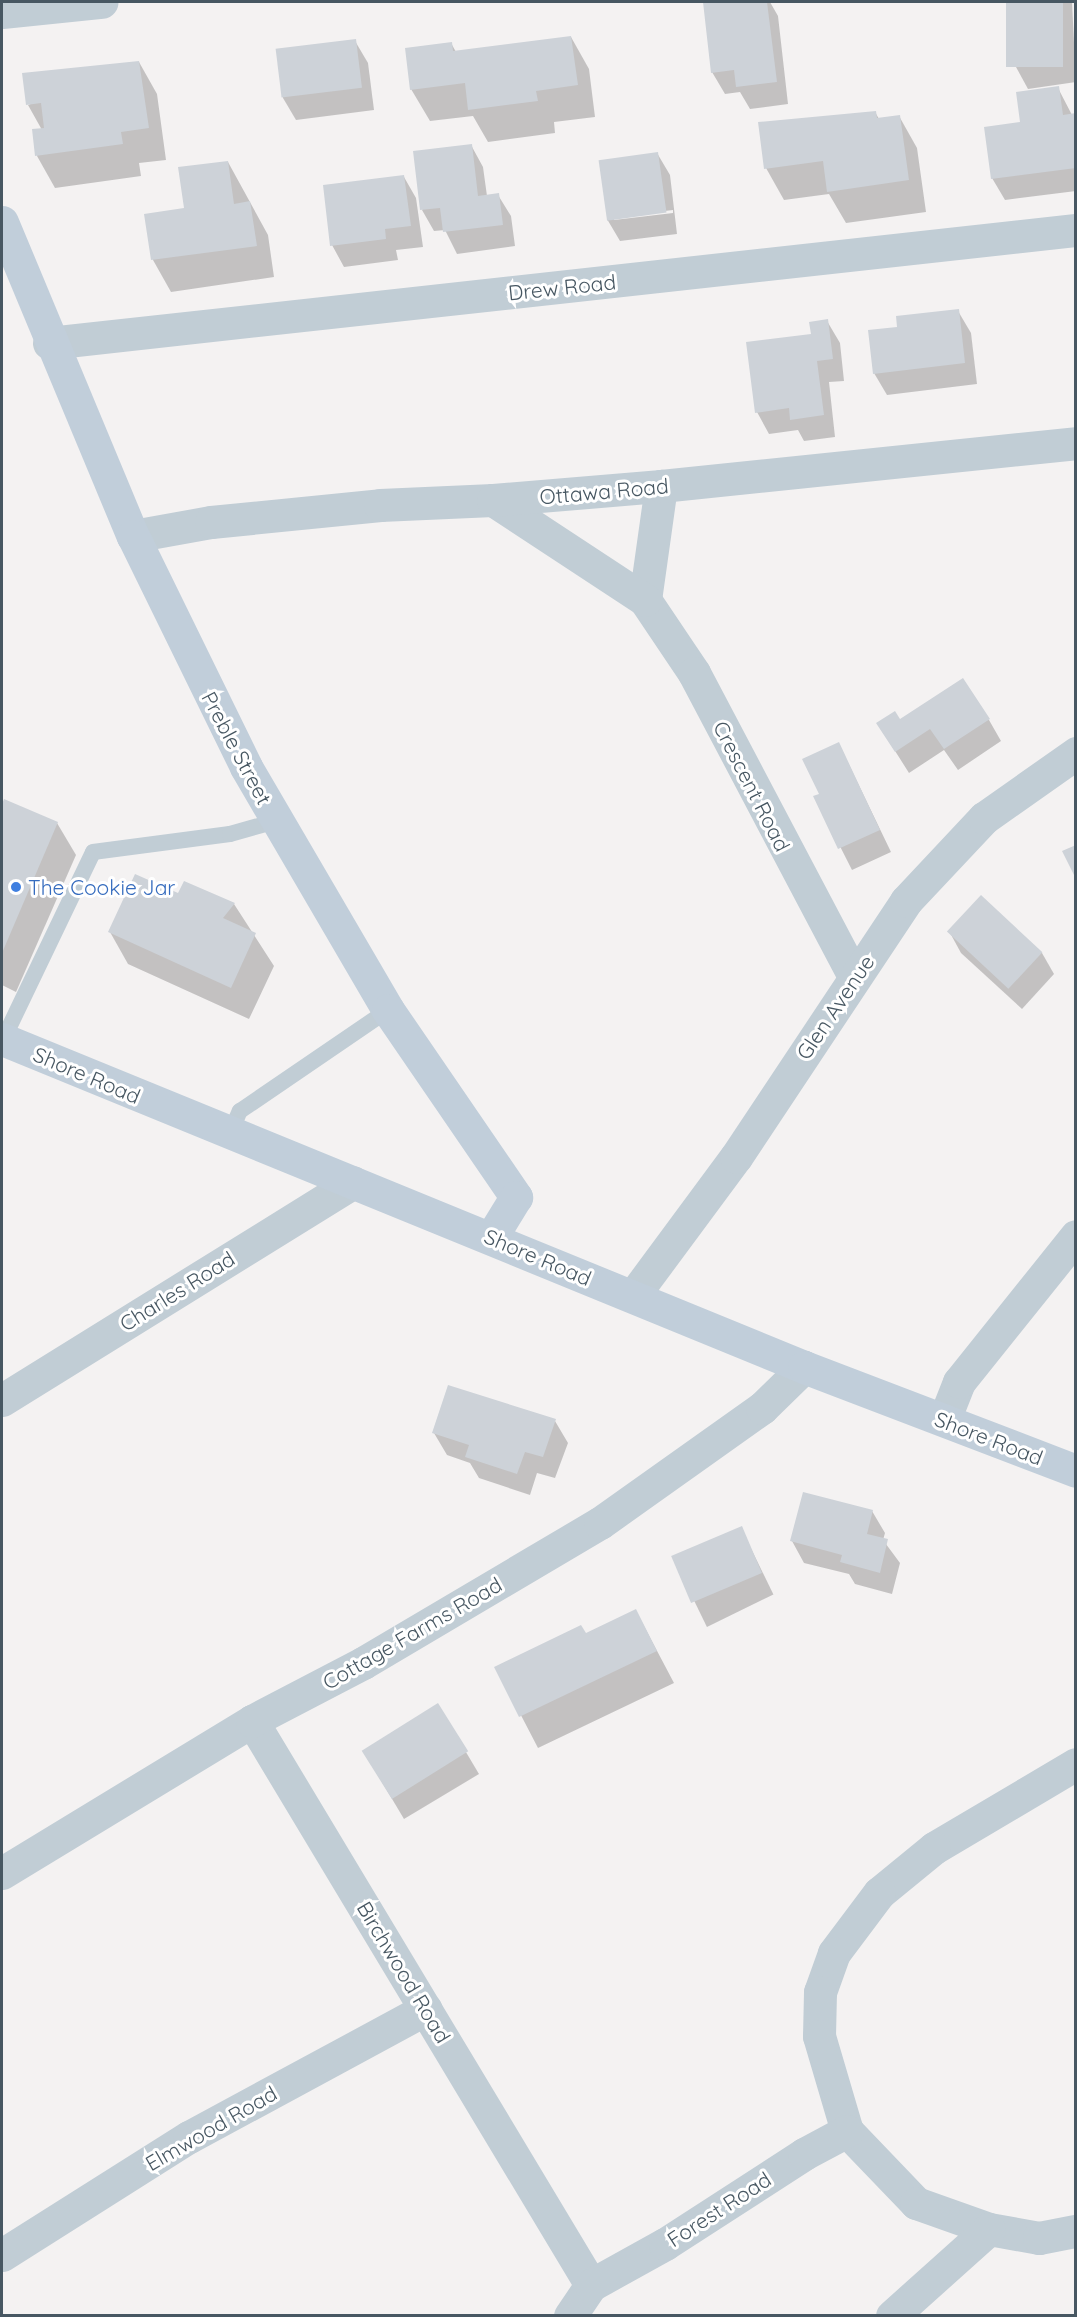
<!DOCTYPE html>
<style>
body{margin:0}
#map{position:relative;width:1077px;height:2317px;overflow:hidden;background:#f4f2f2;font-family:Quicksand,sans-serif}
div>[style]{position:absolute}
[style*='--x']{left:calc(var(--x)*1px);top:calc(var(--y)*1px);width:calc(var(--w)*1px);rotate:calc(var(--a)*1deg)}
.shadow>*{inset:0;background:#0003;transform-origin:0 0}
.building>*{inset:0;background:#cdd2d8;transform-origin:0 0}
.lane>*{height:16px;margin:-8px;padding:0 8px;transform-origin:8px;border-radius:8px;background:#c1cdd5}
.street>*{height:33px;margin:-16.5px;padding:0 16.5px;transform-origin:16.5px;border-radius:16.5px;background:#c1cdd5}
.secondary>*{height:33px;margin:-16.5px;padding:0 16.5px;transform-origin:16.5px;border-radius:16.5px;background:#c1ceda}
.dots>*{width:16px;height:16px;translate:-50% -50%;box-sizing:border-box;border:3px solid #fff;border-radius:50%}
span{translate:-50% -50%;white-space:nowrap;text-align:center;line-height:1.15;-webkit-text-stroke:6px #fff;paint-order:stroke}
.street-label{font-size:21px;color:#475762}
.shop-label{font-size:21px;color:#366cbe}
.left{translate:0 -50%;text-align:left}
.frame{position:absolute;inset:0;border:3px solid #475762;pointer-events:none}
</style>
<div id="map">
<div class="shadow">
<i style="clip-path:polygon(704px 2px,770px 2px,778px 16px,788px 104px,750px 109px,740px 92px,725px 94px,712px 72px)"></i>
<i style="clip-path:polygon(1007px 2px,1072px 2px,1076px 82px,1028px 89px,1016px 67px)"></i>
<i style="clip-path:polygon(571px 37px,589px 69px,595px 117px,554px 122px,555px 133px,488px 142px,473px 116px,430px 121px,411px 89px,451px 43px,456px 52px)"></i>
<i style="clip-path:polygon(355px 41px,368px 63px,374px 110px,296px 120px,283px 98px,278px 51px)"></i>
<i style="clip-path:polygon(139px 62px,157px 94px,166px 160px,139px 163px,141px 176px,55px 188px,37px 156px,42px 130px,28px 105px)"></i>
<i style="clip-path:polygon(1058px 88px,1072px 115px,1076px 115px,1076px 191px,1005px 200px,992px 178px,1021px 124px)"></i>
<i style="clip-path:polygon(875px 112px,879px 119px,899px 116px,917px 148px,926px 212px,846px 223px,829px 194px,784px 200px,766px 168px,760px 123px)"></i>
<i style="clip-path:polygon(471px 145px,483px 167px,487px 196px,498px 195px,511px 216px,515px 246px,457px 254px,445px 230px,434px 231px,422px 210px)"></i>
<i style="clip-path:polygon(evenodd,657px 153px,670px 175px,677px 234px,620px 241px,607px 219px,657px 153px,673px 210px,673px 213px,614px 220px,614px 217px,673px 210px)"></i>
<i style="clip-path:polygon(228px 162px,268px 235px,274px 277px,171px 292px,153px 260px,146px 215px,185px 209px)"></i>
<i style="clip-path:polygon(404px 177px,416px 198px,423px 247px,396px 250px,398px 260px,344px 267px,332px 245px)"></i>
<i style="clip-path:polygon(958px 311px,971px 333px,977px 384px,887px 395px,874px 373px,899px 328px)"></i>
<i style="clip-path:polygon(827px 321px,840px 343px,844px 381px,829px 382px,835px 437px,804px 441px,798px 430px,769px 434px,757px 412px)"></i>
<i style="clip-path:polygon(989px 720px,1001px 741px,958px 770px,944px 750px,909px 773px,878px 724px)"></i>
<i style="clip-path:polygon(839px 744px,891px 852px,852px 870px,815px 797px,821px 795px)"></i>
<i style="clip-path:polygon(5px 801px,57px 823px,76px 855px,16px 992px,2px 985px)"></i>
<i style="clip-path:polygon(185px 883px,234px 904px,274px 966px,249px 1019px,128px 964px,110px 932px,179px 895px)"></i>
<i style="clip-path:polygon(949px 931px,1042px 953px,1054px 974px,1022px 1009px,961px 953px)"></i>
<i style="clip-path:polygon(555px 1421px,568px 1443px,555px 1478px,537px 1473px,530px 1495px,479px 1478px,470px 1463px,447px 1455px,434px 1433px)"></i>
<i style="clip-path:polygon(872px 1511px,885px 1533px,883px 1540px,900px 1563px,892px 1594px,855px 1584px,849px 1574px,804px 1563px,792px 1541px)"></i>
<i style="left:741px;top:1528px;width:74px;height:74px;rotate:64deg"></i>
<i style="clip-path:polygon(636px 1611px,674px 1683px,538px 1748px,496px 1667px,585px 1635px)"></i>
<i style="clip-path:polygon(438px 1705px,479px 1774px,404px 1819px,376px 1772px)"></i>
</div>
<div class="building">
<i style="clip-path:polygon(703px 2px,767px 2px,777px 82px,736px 87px,734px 70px,711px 73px)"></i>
<i style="left:1006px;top:2px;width:57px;height:65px"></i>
<i style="clip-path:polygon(571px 36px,578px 85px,536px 91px,538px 101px,468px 110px,465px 83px,410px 90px,405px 48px,452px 42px,453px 51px)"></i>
<i style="left:356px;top:39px;width:49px;height:81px;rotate:83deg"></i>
<i style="clip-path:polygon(139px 61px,149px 128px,121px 132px,123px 144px,35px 156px,32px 129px,44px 128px,41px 103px,26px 105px,22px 73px)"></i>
<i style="clip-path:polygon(1059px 86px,1063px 115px,1076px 113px,1076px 168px,991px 179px,984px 127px,1020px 122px,1016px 92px)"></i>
<i style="clip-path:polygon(876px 111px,877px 118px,900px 115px,909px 180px,827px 192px,823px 161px,764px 169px,758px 122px)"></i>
<i style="clip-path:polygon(472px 144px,478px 196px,499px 193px,503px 225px,443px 232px,440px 208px,420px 210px,413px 151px)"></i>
<i style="left:658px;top:152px;width:61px;height:60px;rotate:82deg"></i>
<i style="clip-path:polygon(228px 161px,234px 204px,250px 201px,257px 246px,151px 260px,144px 214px,184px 208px,178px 167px)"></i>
<i style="clip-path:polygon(404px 175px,411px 226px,385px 229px,386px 239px,330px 246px,323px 185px)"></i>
<i style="clip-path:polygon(959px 309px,965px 363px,873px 374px,868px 330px,897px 327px,896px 316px)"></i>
<i style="clip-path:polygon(828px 319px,833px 359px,817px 361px,824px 415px,790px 420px,789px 408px,755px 413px,746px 342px,811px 334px,809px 322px)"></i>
<i style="clip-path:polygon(963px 678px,990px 719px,944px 749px,930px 729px,895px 752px,876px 723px,895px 711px,900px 719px)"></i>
<i style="clip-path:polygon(839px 742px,880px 830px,838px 849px,813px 796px,819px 794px,802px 759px)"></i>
<i style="clip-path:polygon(4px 799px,58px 822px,2px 953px,2px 804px)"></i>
<i style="clip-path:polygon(1076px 845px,1076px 879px,1062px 851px)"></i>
<i style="clip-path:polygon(135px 874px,178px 893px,184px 881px,235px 903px,223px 918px,256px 933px,231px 988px,108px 932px)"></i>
<i style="left:981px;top:895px;width:84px;height:50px;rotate:43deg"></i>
<i style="clip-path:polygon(448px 1385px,556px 1419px,543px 1457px,525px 1452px,517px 1474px,465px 1457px,469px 1445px,432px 1433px)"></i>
<i style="clip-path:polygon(803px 1492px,873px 1510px,867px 1534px,888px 1539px,880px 1573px,840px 1562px,842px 1555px,790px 1541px)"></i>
<i style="left:742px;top:1526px;width:51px;height:77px;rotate:67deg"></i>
<i style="clip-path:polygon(636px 1609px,657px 1651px,519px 1717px,494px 1667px,581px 1625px,586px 1633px)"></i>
<i style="left:438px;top:1703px;width:57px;height:90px;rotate:58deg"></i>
</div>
<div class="lane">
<i style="--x:3;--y:1040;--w:208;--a:-64.4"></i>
<i style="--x:93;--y:852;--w:138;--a:-7.5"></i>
<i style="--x:230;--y:834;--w:48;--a:-15.8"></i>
<i style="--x:230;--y:1134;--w:25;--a:-67"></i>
<i style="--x:240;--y:1111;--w:179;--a:-34.3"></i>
</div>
<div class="street">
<i style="--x:2;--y:12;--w:100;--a:-5.8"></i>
<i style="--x:49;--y:343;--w:1033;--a:-6.28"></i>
<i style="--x:661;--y:486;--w:115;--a:98"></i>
<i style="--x:645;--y:600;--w:88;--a:56.1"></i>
<i style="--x:694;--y:673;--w:343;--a:62.2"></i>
<i style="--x:493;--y:500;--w:182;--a:33.3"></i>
<i style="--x:133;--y:536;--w:79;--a:-10.2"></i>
<i style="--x:211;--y:522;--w:170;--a:-5.7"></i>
<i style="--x:380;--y:505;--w:113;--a:-2.5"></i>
<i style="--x:493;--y:500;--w:169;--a:-4.8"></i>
<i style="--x:661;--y:486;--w:417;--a:-5.9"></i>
<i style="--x:633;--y:1296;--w:173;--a:-53.5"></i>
<i style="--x:736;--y:1157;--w:307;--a:-56.4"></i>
<i style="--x:906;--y:901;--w:114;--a:-46.8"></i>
<i style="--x:984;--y:818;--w:113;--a:-35.2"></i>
<i style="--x:2;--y:1400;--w:413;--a:-31.8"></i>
<i style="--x:944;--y:1420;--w:41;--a:-68.5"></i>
<i style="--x:959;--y:1382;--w:187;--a:-51.3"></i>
<i style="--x:252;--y:1721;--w:658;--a:58.99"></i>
<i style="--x:1076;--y:1764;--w:165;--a:149.4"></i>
<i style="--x:934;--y:1848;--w:71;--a:140.7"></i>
<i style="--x:879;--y:1893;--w:75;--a:126.9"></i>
<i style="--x:834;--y:1953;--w:41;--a:109.7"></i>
<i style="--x:820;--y:1992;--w:44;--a:91.3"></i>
<i style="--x:819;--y:2036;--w:99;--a:73.6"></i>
<i style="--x:847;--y:2131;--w:100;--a:46.2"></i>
<i style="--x:916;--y:2203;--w:77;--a:19.6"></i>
<i style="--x:989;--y:2229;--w:51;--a:10.2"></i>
<i style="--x:1039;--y:2238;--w:38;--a:-11"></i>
<i style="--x:2;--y:1873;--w:293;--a:-31.3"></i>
<i style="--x:252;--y:1721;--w:125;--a:-27.6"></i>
<i style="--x:363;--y:1663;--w:275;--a:-30.6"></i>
<i style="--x:600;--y:1523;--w:199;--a:-35.4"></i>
<i style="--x:762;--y:1408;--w:59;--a:-44.3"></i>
<i style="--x:2;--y:2255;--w:221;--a:-32.3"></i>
<i style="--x:189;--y:2137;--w:269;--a:-28.4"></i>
<i style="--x:570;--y:2316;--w:37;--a:-56"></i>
<i style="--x:591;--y:2285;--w:85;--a:-29"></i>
<i style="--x:665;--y:2244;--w:166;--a:-32.9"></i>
<i style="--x:804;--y:2154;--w:49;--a:-28.1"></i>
<i style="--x:892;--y:2316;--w:130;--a:-41.9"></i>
</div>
<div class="secondary">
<i style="--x:2;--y:222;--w:340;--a:67.4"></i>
<i style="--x:133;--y:536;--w:257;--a:63.9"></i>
<i style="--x:246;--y:767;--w:281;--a:59.7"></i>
<i style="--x:388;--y:1010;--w:227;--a:55.6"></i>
<i style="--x:516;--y:1197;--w:48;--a:121.4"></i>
<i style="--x:2;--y:1039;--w:866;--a:22.24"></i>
<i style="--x:804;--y:1367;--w:291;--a:20.9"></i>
</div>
<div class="dots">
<i style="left:16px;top:887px;background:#3f7fe0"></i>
</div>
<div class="street-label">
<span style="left:562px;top:287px;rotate:-6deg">Drew Road</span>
<span style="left:604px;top:491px;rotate:-5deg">Ottawa Road</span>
<span style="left:237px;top:748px;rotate:62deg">Preble Street</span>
<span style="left:752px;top:786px;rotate:63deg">Crescent Road</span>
<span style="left:835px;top:1007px;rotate:-56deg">Glen Avenue</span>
<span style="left:87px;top:1075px;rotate:23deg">Shore Road</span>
<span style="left:538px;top:1257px;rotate:23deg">Shore Road</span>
<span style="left:177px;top:1291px;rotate:-32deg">Charles Road</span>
<span style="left:989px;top:1438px;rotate:21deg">Shore Road</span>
<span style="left:412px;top:1633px;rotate:-30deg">Cottage Farms Road</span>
<span style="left:404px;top:1972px;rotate:59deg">Birchwood Road</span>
<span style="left:211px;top:2128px;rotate:-30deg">Elmwood Road</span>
<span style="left:719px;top:2209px;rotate:-33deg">Forest Road</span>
</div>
<div class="shop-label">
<span class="left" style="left:28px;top:887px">The Cookie Jar</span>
</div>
<div class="frame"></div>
</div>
